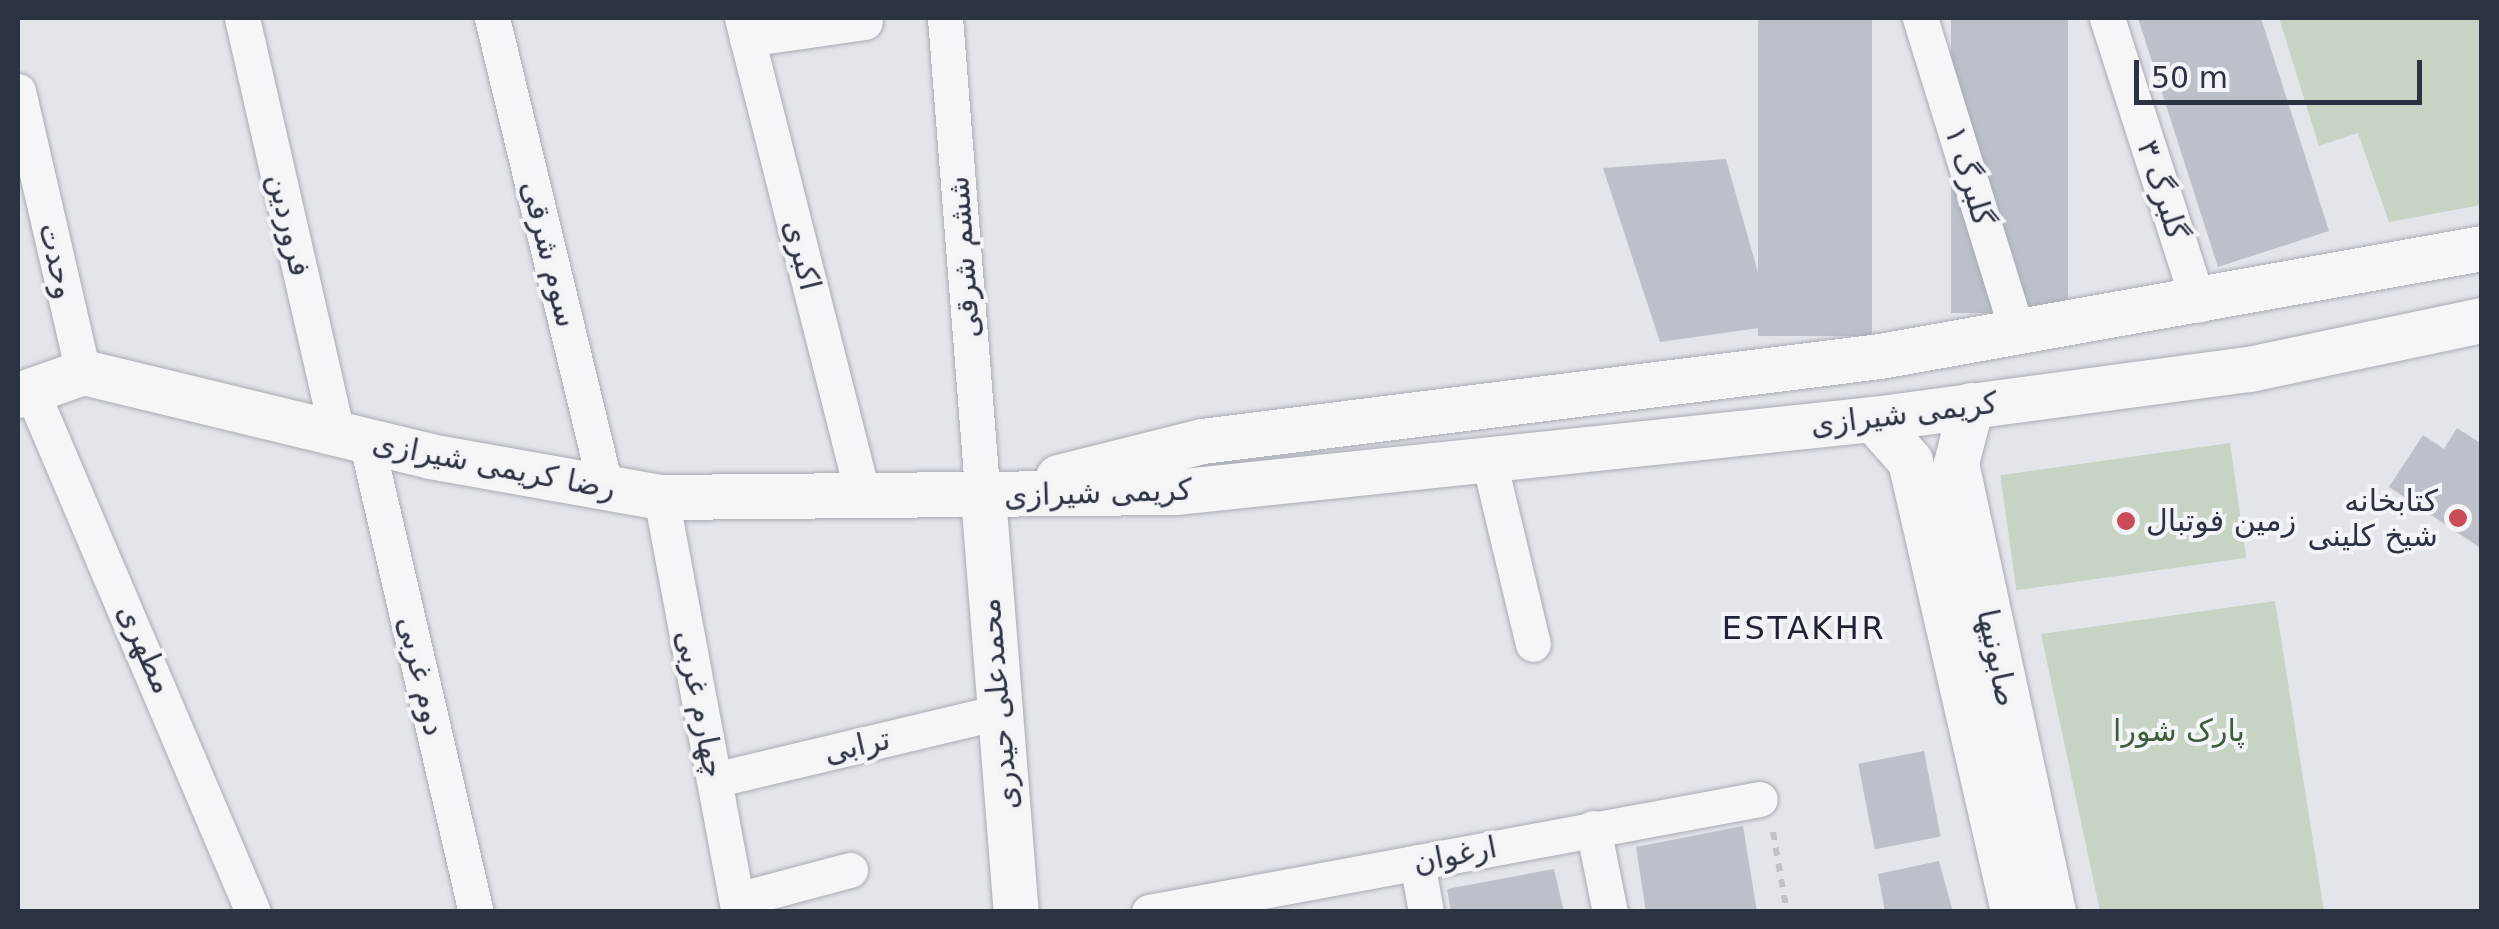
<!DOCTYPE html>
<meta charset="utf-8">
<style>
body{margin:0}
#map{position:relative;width:2499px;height:929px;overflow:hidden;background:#e2e5ea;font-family:"DejaVu Sans",Vazirmatn,sans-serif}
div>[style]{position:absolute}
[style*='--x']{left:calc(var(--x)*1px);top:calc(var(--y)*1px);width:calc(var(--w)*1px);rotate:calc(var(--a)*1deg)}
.green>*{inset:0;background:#c7d3c3;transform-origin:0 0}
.building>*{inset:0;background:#bcc0c9;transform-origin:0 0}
.path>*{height:6px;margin-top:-3px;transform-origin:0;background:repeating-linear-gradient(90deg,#c0c3c8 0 8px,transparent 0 16px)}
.roads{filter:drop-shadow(0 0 2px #a7acb4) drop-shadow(0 0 2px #a7acb4)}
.minor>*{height:35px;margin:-17.5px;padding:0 17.5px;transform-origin:17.5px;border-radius:17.5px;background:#f5f6f8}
.tertiary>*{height:45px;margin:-22.5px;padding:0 22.5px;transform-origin:22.5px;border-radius:22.5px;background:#f5f6f8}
.dots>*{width:28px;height:28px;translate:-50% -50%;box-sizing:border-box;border:5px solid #f2f4f7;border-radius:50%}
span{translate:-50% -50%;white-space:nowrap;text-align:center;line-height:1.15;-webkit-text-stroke:8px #f2f4f7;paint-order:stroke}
.street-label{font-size:30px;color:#2b3241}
.poi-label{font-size:30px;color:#2b3241}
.right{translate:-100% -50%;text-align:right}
.left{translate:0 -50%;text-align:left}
.park-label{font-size:30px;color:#3d5c38}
.neighbourhood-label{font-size:32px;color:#1d2332;letter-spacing:2.5px}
.frame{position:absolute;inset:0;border:20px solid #2b3241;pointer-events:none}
.scale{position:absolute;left:2134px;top:60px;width:288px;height:45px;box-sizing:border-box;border:5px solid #2b3241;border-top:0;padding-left:12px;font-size:30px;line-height:35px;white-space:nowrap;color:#2b3241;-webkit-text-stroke:8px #f2f4f7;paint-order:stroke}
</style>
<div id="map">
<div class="green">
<i style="clip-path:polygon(2279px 18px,2481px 18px,2481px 205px,2389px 222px,2358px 133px,2319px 146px)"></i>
<i style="left:2230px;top:443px;width:116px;height:232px;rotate:82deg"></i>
<i style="clip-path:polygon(2275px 601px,2324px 911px,2100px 911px,2041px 634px)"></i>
</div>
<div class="building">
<i style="left:1758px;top:18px;width:114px;height:318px"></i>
<i style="left:1951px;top:18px;width:117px;height:295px"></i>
<i style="clip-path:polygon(2138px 18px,2261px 18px,2329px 231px,2218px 267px)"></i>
<i style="clip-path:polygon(1726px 159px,1773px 326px,1660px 342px,1603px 168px)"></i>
<i style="clip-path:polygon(2457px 428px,2482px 444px,2482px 549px,2389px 487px,2423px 435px,2444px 449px)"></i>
<i style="left:1924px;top:751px;width:87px;height:67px;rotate:79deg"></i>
<i style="clip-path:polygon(1743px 826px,1757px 912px,1646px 912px,1636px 847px)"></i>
<i style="clip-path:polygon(1939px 861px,1953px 912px,1885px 912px,1878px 874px)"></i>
<i style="clip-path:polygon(1554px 869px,1564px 912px,1451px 912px,1447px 889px)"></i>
</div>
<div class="path">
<i style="--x:1773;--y:832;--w:81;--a:80.1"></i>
</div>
<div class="roads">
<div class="minor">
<i style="--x:242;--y:18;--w:426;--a:77.1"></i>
<i style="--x:492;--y:18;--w:486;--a:76.4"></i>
<i style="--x:742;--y:18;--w:489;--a:75.8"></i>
<i style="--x:945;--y:18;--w:480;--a:85.5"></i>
<i style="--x:1920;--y:18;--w:332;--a:72.8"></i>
<i style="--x:2107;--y:18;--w:301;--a:72.2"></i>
<i style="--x:747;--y:39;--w:119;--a:-8.2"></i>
<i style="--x:18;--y:91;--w:288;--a:77"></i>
<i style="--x:31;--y:390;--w:567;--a:66.96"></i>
<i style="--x:366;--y:440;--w:485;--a:76.9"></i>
<i style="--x:1489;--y:461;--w:188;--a:76.5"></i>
<i style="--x:661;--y:497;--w:422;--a:79.4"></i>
<i style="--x:714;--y:780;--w:294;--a:-13.4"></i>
<i style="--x:1593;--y:828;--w:86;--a:78.6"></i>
<i style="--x:1417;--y:862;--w:51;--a:79.8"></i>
<i style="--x:737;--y:900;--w:117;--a:-14.9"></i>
<i style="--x:1149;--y:912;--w:621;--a:-10.48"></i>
</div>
<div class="tertiary">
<i style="--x:18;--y:395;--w:69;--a:-19.5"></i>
<i style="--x:83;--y:372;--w:357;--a:13.6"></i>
<i style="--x:430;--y:456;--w:235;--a:10.1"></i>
<i style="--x:661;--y:497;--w:514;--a:-0.56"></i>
<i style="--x:1175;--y:492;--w:702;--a:-5.97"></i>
<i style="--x:1873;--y:419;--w:379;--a:-7.6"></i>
<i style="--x:2249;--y:369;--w:238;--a:-11.9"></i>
<i style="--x:1971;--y:405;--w:60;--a:104.5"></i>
<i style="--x:1956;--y:463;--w:459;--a:77.8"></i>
<i style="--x:1873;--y:419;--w:56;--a:48.6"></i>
<i style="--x:1910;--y:461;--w:463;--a:77.1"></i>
<i style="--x:1058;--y:477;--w:148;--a:-14"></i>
<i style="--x:1202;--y:441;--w:683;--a:-7.15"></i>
<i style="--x:1880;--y:356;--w:612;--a:-10.17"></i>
<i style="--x:983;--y:496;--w:417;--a:85.5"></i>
</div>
</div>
<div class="dots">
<i style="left:2458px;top:518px;background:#c94c58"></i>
<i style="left:2126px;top:521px;background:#c94c58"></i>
</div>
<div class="street-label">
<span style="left:1969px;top:176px;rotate:73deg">گلبرگ ۱</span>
<span style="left:2162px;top:190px;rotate:72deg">گلبرگ ۳</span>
<span style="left:289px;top:225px;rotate:77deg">فروردین</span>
<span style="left:549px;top:254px;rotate:76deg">سوم شرقی</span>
<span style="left:802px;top:255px;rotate:76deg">اکبری</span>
<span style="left:964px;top:257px;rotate:-94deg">ششم شرقی</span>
<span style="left:57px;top:261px;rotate:77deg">وحدت</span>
<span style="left:1904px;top:414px;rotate:-7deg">کریمی شیرازی</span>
<span style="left:494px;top:466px;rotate:11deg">رضا کریمی شیرازی</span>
<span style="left:1098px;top:493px;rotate:-2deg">کریمی شیرازی</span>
<span style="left:145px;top:649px;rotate:66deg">مطهری</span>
<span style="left:1997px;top:658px;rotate:78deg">صابونیها</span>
<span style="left:421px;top:676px;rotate:77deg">دوم غربی</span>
<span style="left:700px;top:704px;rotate:79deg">چهارم غربی</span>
<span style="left:999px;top:704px;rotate:-95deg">محمدعلی حیدری</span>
<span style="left:857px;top:746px;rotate:-13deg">ترابی</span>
<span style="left:1455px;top:855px;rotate:-11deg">ارغوان</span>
</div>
<div class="poi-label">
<span class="right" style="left:2438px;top:518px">کتابخانه<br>شیخ کلینی</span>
<span class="left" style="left:2146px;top:521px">زمین فوتبال</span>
</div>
<div class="park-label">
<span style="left:2179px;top:731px">پارک شورا</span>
</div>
<div class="neighbourhood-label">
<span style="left:1804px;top:628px">ESTAKHR</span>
</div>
<div class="frame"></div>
<div class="scale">50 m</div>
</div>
